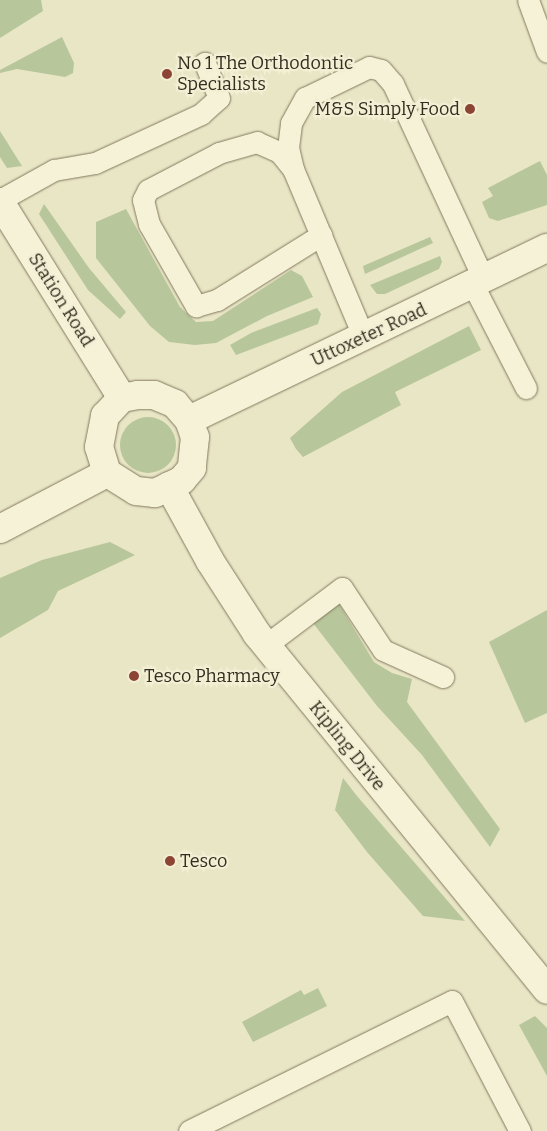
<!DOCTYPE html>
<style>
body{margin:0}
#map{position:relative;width:547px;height:1131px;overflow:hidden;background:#e9e6c6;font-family:Bitter,serif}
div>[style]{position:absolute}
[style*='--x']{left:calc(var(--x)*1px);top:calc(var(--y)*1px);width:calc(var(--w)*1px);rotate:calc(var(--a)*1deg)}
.green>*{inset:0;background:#b8c69b}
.round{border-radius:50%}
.roads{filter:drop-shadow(0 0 1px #83795d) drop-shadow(0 0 1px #83795d)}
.service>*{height:21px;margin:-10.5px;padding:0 10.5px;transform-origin:10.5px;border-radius:10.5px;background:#f5f2d8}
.tertiary>*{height:28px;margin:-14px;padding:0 14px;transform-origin:14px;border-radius:14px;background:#f5f2d8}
.secondary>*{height:28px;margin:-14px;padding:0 14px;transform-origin:14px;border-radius:14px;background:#f5f2d8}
.dots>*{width:14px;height:14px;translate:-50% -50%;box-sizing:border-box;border:2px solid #f2efd4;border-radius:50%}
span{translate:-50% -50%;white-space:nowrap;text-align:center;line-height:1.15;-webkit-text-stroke:4.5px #f2efd4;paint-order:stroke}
.poi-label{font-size:18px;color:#342e20}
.left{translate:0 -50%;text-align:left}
.right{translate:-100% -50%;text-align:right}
.street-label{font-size:18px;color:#342e20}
</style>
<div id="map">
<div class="green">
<i style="clip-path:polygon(0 0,41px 0,43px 11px,0 38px)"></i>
<i style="clip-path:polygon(62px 37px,74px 63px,73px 73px,65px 77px,17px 69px,0 73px,0 70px)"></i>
<i style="clip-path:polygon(0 131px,22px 166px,7px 168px,0 157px)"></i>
<i style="clip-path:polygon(540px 161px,547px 175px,547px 205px,498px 221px,489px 218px,482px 202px,493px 196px,488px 188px)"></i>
<i style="clip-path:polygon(44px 204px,89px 268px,126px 312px,120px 319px,88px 290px,39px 214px)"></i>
<i style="clip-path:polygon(126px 209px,180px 307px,196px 322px,213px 321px,291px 270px,302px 276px,313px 297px,267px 316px,216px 343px,195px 345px,169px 342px,150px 326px,96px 258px,96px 222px)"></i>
<i style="clip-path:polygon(430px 237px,433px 243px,365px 274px,363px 266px)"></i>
<i style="clip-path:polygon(440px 256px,442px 262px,439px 269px,385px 294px,377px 294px,370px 285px)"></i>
<i style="clip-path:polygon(317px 308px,321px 314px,318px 324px,236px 355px,230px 345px,251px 333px)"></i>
<i style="clip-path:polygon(469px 326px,481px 350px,395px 392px,401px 405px,303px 457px,296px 449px,290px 438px,342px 392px)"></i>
<i class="round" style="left:120px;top:417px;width:56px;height:56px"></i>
<i style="clip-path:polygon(110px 542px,135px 555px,58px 591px,48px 610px,0 638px,0 578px,42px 560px)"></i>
<i style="clip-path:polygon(339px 604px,374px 662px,392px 673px,412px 679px,407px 702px,500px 829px,490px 847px,422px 755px,377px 706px,313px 623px)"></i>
<i style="clip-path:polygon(547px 610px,547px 713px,525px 723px,489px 642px)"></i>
<i style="clip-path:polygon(343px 778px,357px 796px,465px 921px,423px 916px,367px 852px,335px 810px)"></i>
<i style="clip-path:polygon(318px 988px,327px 1006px,253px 1042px,242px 1022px,301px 990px,304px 995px)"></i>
<i style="clip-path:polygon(535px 1016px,547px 1028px,547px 1076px,519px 1025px)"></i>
</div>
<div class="roads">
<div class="service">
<i style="--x:528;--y:0;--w:55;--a:69.9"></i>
<i style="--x:293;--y:169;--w:22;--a:-129"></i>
<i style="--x:279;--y:152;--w:24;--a:-156"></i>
<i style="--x:257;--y:142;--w:40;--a:164"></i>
<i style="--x:219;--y:153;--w:80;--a:152.5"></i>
<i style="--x:148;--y:190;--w:11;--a:117"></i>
<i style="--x:143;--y:200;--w:25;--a:76"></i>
<i style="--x:149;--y:224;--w:95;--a:60.2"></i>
<i style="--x:196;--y:306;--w:22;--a:-16"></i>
<i style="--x:217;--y:300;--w:123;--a:-32"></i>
<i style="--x:0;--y:200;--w:62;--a:-29.1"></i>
<i style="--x:54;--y:170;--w:42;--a:-9.7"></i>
<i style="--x:95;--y:163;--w:117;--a:-24.8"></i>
<i style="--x:201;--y:114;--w:24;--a:-42"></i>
<i style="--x:219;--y:98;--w:38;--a:-112"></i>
<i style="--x:473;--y:285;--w:116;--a:62.8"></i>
<i style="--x:364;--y:338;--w:183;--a:-112.8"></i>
<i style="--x:293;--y:169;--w:22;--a:-103"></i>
<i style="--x:288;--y:148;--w:25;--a:-83"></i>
<i style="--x:291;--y:123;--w:29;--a:-61"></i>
<i style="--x:305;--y:98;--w:71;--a:-25.8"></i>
<i style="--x:369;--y:67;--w:12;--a:14"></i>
<i style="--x:381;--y:70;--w:18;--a:49"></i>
<i style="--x:393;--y:84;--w:216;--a:65.1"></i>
<i style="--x:266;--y:645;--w:95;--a:-36.9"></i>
<i style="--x:342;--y:588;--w:74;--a:56.5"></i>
<i style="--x:383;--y:650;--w:66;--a:24.2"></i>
<i style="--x:189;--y:1131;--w:293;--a:-26.3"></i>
<i style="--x:452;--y:1001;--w:147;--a:62.4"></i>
</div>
<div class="tertiary">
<i style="--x:169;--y:486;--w:85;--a:61.3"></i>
<i style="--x:210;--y:561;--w:87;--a:57.2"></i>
<i style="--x:257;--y:634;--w:459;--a:50.8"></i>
<i style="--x:0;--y:529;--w:121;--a:-27.6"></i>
</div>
<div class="secondary">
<i style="--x:0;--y:202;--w:231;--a:58.1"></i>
<i style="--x:138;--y:395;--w:16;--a:0"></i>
<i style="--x:154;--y:395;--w:23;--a:23"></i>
<i style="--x:175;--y:404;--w:21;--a:49"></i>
<i style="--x:189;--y:420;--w:18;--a:71"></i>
<i style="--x:195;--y:437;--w:31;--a:96"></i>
<i style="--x:192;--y:468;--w:16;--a:130"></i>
<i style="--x:182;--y:480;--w:30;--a:154"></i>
<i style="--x:155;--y:493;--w:19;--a:-174"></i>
<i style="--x:136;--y:491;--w:34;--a:-148"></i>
<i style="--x:107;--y:473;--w:27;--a:-107"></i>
<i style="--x:99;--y:447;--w:32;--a:-79"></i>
<i style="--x:105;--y:416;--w:25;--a:-47"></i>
<i style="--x:122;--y:398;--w:16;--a:-11"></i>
<i style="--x:189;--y:420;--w:397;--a:-25.7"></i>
</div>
</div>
<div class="dots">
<i style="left:167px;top:74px;background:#8c4534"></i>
<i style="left:470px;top:109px;background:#8c4534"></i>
<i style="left:134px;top:676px;background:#8c4534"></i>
<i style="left:170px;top:861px;background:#8c4534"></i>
</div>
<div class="poi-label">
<span class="left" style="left:177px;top:74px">No 1 The Orthodontic<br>Specialists</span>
<span class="right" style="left:460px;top:109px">M&amp;S Simply Food</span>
<span class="left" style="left:144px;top:676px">Tesco Pharmacy</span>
<span class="left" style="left:180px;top:861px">Tesco</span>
</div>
<div class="street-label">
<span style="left:61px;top:300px;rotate:58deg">Station Road</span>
<span style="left:369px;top:335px;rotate:-25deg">Uttoxeter Road</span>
<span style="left:347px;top:746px;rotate:51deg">Kipling Drive</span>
</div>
</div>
